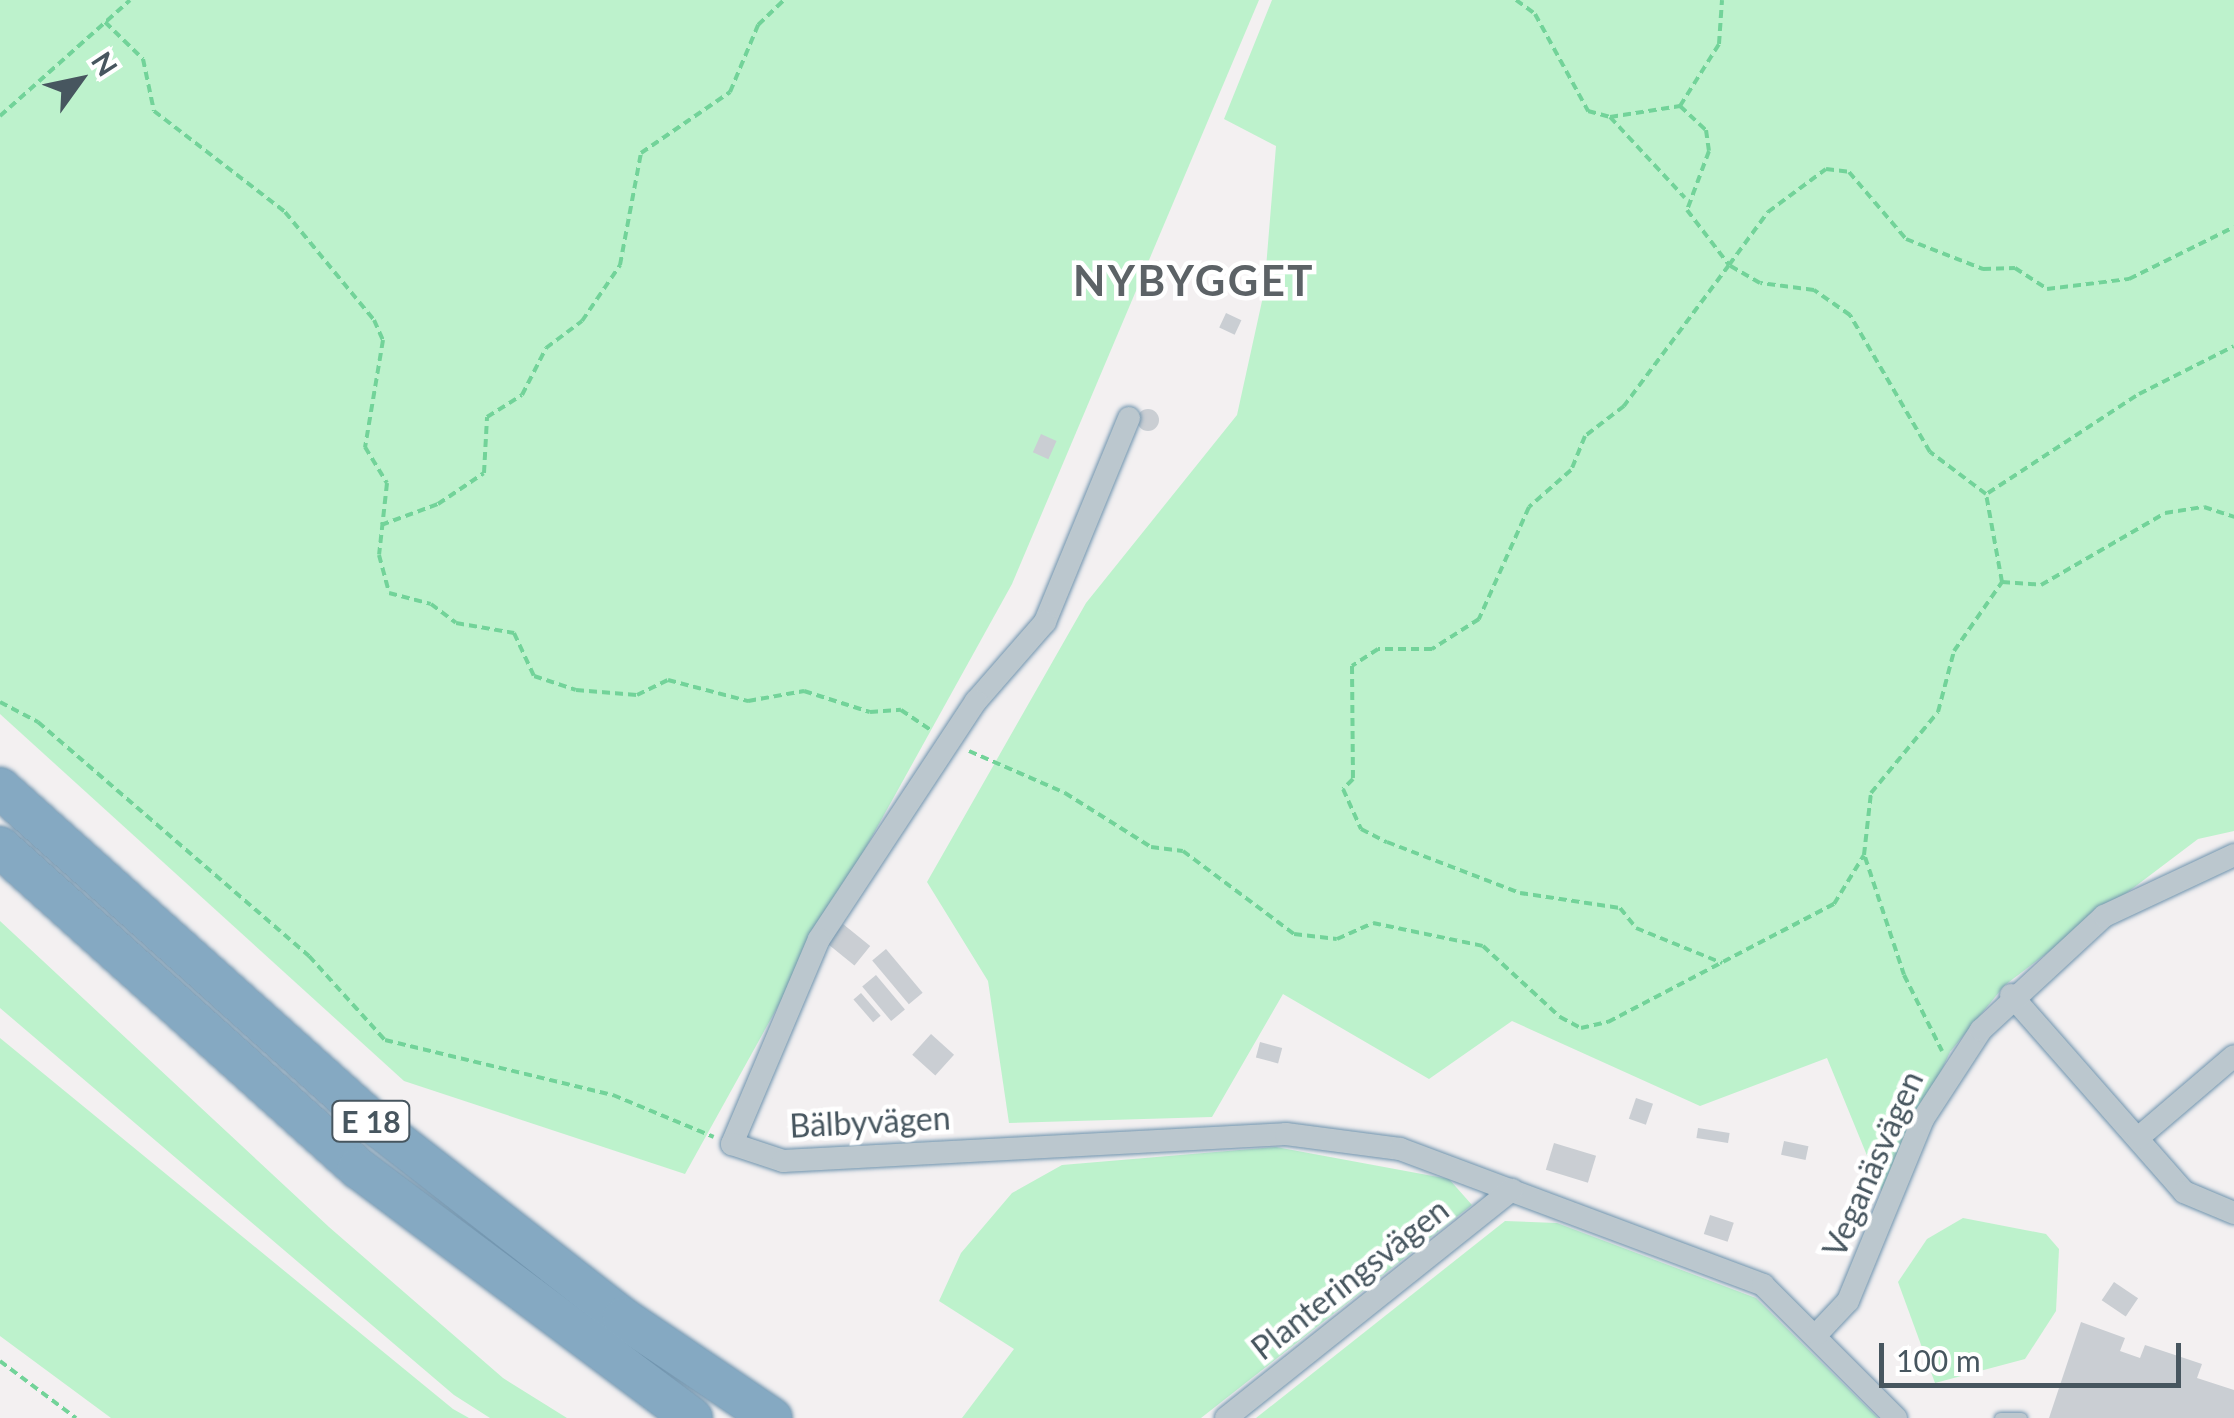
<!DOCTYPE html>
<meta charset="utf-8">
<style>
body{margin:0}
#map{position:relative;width:2234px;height:1418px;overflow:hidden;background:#f3f0f1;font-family:Lato,sans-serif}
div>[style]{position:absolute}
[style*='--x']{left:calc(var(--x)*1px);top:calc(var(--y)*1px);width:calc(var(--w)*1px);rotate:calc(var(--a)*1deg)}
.green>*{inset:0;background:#bdf2cc}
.building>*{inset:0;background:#caced3;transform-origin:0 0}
.round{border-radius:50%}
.path>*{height:4px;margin-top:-2px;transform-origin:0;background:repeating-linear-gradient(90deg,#72d399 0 8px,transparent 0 13px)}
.roads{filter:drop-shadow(0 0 2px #7094ae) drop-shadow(0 0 2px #7094ae)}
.service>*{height:11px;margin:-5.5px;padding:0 5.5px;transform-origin:5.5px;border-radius:5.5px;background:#bbc7ce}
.minor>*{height:22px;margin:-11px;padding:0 11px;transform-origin:11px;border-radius:11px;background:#bbc7ce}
.motorway>*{height:40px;margin:-20px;padding:0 20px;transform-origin:20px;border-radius:20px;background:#85a9c2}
span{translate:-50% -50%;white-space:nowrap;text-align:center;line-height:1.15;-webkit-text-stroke:9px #fff;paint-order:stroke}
.shield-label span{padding:2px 8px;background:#fff;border:2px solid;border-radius:8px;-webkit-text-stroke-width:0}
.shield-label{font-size:30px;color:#47565f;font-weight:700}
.street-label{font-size:32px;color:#47565f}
.district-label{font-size:42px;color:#5c6266;font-weight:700;letter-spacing:2.5px}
.north{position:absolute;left:30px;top:30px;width:100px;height:100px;-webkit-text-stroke:8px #fff;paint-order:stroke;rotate:57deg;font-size:28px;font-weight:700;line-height:40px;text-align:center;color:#47565f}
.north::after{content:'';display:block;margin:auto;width:35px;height:45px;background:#47565f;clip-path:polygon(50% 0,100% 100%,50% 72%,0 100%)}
.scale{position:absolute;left:1879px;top:1343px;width:302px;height:45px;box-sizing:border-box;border:5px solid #47565f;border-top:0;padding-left:12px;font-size:30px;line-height:35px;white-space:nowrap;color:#47565f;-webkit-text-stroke:8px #fff;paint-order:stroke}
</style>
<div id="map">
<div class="green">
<i style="clip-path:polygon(0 0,1259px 0,1012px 584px,685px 1174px,404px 1081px,0 714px)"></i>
<i style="clip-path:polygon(1272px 0,2234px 0,2234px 831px,2198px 839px,2005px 985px,1950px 1052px,1884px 1197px,1827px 1058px,1700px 1106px,1512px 1021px,1429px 1079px,1283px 994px,1212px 1117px,1009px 1123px,988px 981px,927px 882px,1086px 603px,1237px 415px,1264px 292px,1276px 146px,1224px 119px)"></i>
<i style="clip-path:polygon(0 921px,329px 1227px,503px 1378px,567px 1418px,490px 1418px,454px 1395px,0 1008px)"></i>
<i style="clip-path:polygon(0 1038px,453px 1409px,469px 1418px,111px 1418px,0 1336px)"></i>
<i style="clip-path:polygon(1276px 1147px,1449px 1179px,1472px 1205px,1201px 1418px,962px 1418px,1014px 1349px,939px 1301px,961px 1253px,1012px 1193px,1062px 1165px)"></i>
<i style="clip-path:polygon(1963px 1218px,2046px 1234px,2059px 1249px,2056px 1311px,2025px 1359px,1935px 1383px,1898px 1282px,1927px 1239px)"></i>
<i style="clip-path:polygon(1505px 1221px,1557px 1223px,1756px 1298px,1878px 1418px,1256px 1418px)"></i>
</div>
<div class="building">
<i style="left:1226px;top:313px;width:17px;height:16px;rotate:25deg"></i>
<i class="round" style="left:1137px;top:409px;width:22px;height:22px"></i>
<i style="left:1041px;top:434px;width:17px;height:20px;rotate:24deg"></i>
<i style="left:843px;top:924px;width:35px;height:25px;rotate:39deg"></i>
<i style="left:886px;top:949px;width:57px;height:18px;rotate:50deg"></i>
<i style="left:876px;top:975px;width:45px;height:18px;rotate:50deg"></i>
<i style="left:861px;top:993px;width:30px;height:10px;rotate:49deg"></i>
<i style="left:931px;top:1034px;width:31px;height:28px;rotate:42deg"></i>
<i style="left:1260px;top:1042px;width:23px;height:16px;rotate:15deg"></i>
<i style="left:1636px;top:1098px;width:18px;height:22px;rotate:19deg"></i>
<i style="left:1698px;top:1128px;width:32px;height:10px;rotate:9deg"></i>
<i style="left:1784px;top:1141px;width:25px;height:14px;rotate:12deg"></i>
<i style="left:1554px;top:1143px;width:44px;height:28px;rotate:17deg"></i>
<i style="left:1710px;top:1215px;width:25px;height:20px;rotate:18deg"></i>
<i style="left:2114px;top:1282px;width:29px;height:22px;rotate:34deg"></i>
<i style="clip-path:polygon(2081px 1322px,2125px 1338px,2120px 1351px,2140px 1358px,2145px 1345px,2202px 1364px,2197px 1378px,2234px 1390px,2234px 1418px,2049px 1418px)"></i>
</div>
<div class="path">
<i style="--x:1516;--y:0;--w:24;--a:36"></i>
<i style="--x:1535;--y:14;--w:111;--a:61.3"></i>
<i style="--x:1588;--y:111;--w:23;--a:15"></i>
<i style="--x:1610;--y:117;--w:71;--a:-8.9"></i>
<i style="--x:1680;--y:106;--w:73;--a:-57.8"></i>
<i style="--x:1719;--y:44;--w:44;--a:-86.1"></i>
<i style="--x:105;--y:22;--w:53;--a:44.2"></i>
<i style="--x:143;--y:59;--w:53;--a:78.1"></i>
<i style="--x:154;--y:111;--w:165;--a:37.6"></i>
<i style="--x:285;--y:212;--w:140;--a:50.5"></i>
<i style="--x:374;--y:320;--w:22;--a:66"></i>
<i style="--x:383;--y:340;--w:109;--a:99.5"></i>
<i style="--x:365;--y:447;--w:42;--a:58.6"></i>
<i style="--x:387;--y:483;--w:72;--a:96.3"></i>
<i style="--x:379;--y:555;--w:39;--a:75"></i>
<i style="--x:389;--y:593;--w:43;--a:14.7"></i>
<i style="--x:431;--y:604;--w:31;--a:37"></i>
<i style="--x:456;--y:623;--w:59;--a:9.8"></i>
<i style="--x:514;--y:633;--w:47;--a:65.1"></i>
<i style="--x:534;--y:676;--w:44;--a:18.4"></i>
<i style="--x:576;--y:690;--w:61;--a:4.7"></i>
<i style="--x:637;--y:695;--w:34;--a:-26"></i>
<i style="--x:668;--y:680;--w:83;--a:14.7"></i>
<i style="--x:748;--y:701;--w:57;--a:-10.1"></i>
<i style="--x:804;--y:691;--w:69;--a:17.7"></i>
<i style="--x:870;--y:712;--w:31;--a:-4"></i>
<i style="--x:901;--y:710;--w:36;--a:34"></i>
<i style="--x:1680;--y:106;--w:35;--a:43"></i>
<i style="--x:1706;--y:130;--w:21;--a:82"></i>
<i style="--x:1709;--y:151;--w:63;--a:110.4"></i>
<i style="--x:1687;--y:210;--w:69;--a:52.6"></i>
<i style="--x:1729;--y:265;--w:176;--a:126.7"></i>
<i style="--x:1624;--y:406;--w:49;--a:142.4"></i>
<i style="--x:1585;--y:436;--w:37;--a:112"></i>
<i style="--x:1571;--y:470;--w:56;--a:138.6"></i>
<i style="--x:1529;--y:507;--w:123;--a:114.1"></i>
<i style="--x:1479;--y:619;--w:56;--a:147.4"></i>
<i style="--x:1432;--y:649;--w:54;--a:180"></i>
<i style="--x:1378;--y:649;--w:31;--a:147"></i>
<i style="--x:1352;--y:666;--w:113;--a:89.5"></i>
<i style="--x:1353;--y:779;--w:14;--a:135"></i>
<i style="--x:1343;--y:789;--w:44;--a:65.8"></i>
<i style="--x:1361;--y:829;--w:29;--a:27"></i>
<i style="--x:1387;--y:842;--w:142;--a:21"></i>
<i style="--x:1520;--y:893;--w:101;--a:8.5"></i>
<i style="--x:1620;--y:908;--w:26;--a:51"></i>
<i style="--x:1636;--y:928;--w:93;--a:22.1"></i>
<i style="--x:0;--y:116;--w:174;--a:-41.7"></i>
<i style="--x:1610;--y:117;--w:110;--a:47.2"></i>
<i style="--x:1988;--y:493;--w:181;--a:-33.3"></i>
<i style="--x:2139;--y:394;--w:106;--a:-26.8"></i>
<i style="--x:381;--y:525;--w:61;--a:-20.2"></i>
<i style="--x:438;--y:504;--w:55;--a:-34"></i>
<i style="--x:484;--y:473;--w:56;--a:-86.9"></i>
<i style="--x:487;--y:417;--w:41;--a:-32.2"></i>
<i style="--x:522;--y:395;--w:53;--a:-62.9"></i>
<i style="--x:546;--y:348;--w:45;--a:-36.9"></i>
<i style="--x:582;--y:321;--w:68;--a:-55.8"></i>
<i style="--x:620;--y:265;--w:114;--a:-79.4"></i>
<i style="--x:641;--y:153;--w:108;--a:-34.4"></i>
<i style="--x:730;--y:92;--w:73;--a:-67.3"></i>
<i style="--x:758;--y:25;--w:36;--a:-44"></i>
<i style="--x:2002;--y:582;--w:39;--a:4"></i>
<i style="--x:2041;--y:585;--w:143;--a:-30.1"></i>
<i style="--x:2165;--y:513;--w:39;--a:-9"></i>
<i style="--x:2204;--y:507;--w:32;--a:18"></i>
<i style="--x:0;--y:702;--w:43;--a:27.8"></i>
<i style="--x:38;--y:722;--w:358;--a:40.8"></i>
<i style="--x:309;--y:956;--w:113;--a:47.9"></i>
<i style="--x:385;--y:1040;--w:235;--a:13.6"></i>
<i style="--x:613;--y:1095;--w:109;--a:22.6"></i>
<i style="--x:969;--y:751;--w:105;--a:23.6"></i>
<i style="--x:1065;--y:793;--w:102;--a:32.1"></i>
<i style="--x:1151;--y:847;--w:32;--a:7"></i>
<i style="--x:1183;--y:851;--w:139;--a:36.8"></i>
<i style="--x:1294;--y:934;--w:43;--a:6.6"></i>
<i style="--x:1337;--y:939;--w:39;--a:-24"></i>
<i style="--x:1373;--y:923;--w:112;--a:11.8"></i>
<i style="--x:1483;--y:946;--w:105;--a:42.7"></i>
<i style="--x:1560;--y:1017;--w:24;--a:28"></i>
<i style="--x:1581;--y:1028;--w:28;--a:-13"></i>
<i style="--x:1608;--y:1022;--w:255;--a:-27.6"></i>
<i style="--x:1834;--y:904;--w:57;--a:-58.5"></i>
<i style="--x:1864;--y:855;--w:62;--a:-83.6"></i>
<i style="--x:1871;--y:793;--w:105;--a:-50.4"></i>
<i style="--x:1938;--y:712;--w:63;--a:-75.3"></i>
<i style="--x:1954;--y:651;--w:84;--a:-55.2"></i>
<i style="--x:2002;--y:582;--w:89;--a:-100.3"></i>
<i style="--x:1986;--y:494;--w:70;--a:-143.1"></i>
<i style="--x:1930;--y:452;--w:159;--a:-120.3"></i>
<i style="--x:1850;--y:315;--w:44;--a:-145.2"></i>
<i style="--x:1814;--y:290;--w:54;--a:-172.6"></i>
<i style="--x:1760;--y:283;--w:36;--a:-150"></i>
<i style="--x:1729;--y:265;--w:66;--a:-53.7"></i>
<i style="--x:1768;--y:212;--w:72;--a:-36.6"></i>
<i style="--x:1826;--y:169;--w:23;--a:7"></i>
<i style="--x:1849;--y:172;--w:88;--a:49.6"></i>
<i style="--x:1906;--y:239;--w:83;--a:21.3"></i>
<i style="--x:1983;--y:269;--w:32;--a:-2"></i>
<i style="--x:2015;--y:268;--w:38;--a:33"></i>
<i style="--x:2047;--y:289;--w:83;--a:-7"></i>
<i style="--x:2129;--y:279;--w:117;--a:-26.3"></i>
<i style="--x:1865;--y:857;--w:124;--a:71.7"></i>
<i style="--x:1904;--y:975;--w:85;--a:63.4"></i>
<i style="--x:0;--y:1361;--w:95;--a:36.9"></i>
</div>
<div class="roads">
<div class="service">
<i style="--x:2000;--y:1418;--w:21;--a:0"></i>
</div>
<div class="minor">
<i style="--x:1129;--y:418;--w:221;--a:112.4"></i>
<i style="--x:1045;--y:622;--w:105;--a:131.1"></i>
<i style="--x:976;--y:701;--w:285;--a:123.4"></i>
<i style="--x:819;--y:939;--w:223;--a:113"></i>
<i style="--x:732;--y:1144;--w:54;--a:18.4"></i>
<i style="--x:783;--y:1161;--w:504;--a:-3.07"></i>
<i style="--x:1286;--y:1134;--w:115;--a:7.5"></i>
<i style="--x:1400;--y:1149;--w:388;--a:20.5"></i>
<i style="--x:1763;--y:1285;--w:188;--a:45"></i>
<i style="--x:2011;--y:995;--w:262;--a:48.7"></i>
<i style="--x:2184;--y:1192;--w:54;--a:22.8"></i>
<i style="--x:2138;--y:1138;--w:126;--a:-40.5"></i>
<i style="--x:1817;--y:1334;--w:45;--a:-46.8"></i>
<i style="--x:1848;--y:1301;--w:197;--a:-67.6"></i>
<i style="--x:1923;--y:1119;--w:106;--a:-56.9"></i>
<i style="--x:1981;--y:1030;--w:168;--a:-42.8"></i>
<i style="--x:2104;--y:916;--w:144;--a:-25.1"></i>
<i style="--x:1226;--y:1418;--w:366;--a:-38.6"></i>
</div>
<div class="motorway">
<i style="--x:0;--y:788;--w:511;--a:41.83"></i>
<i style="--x:381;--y:1129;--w:307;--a:38"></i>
<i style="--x:623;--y:1318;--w:179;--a:33.9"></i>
<i style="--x:0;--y:847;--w:481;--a:41.9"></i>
<i style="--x:358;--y:1168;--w:417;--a:36.8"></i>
</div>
</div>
<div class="shield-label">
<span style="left:371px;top:1121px">E 18</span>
</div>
<div class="street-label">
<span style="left:870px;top:1122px;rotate:-3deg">Bälbyvägen</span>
<span style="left:1873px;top:1164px;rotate:-66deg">Veganäsvägen</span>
<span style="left:1350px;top:1279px;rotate:-38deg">Planteringsvägen</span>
</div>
<div class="district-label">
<span style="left:1194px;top:280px">NYBYGGET</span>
</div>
<div class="north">N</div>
<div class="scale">100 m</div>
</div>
